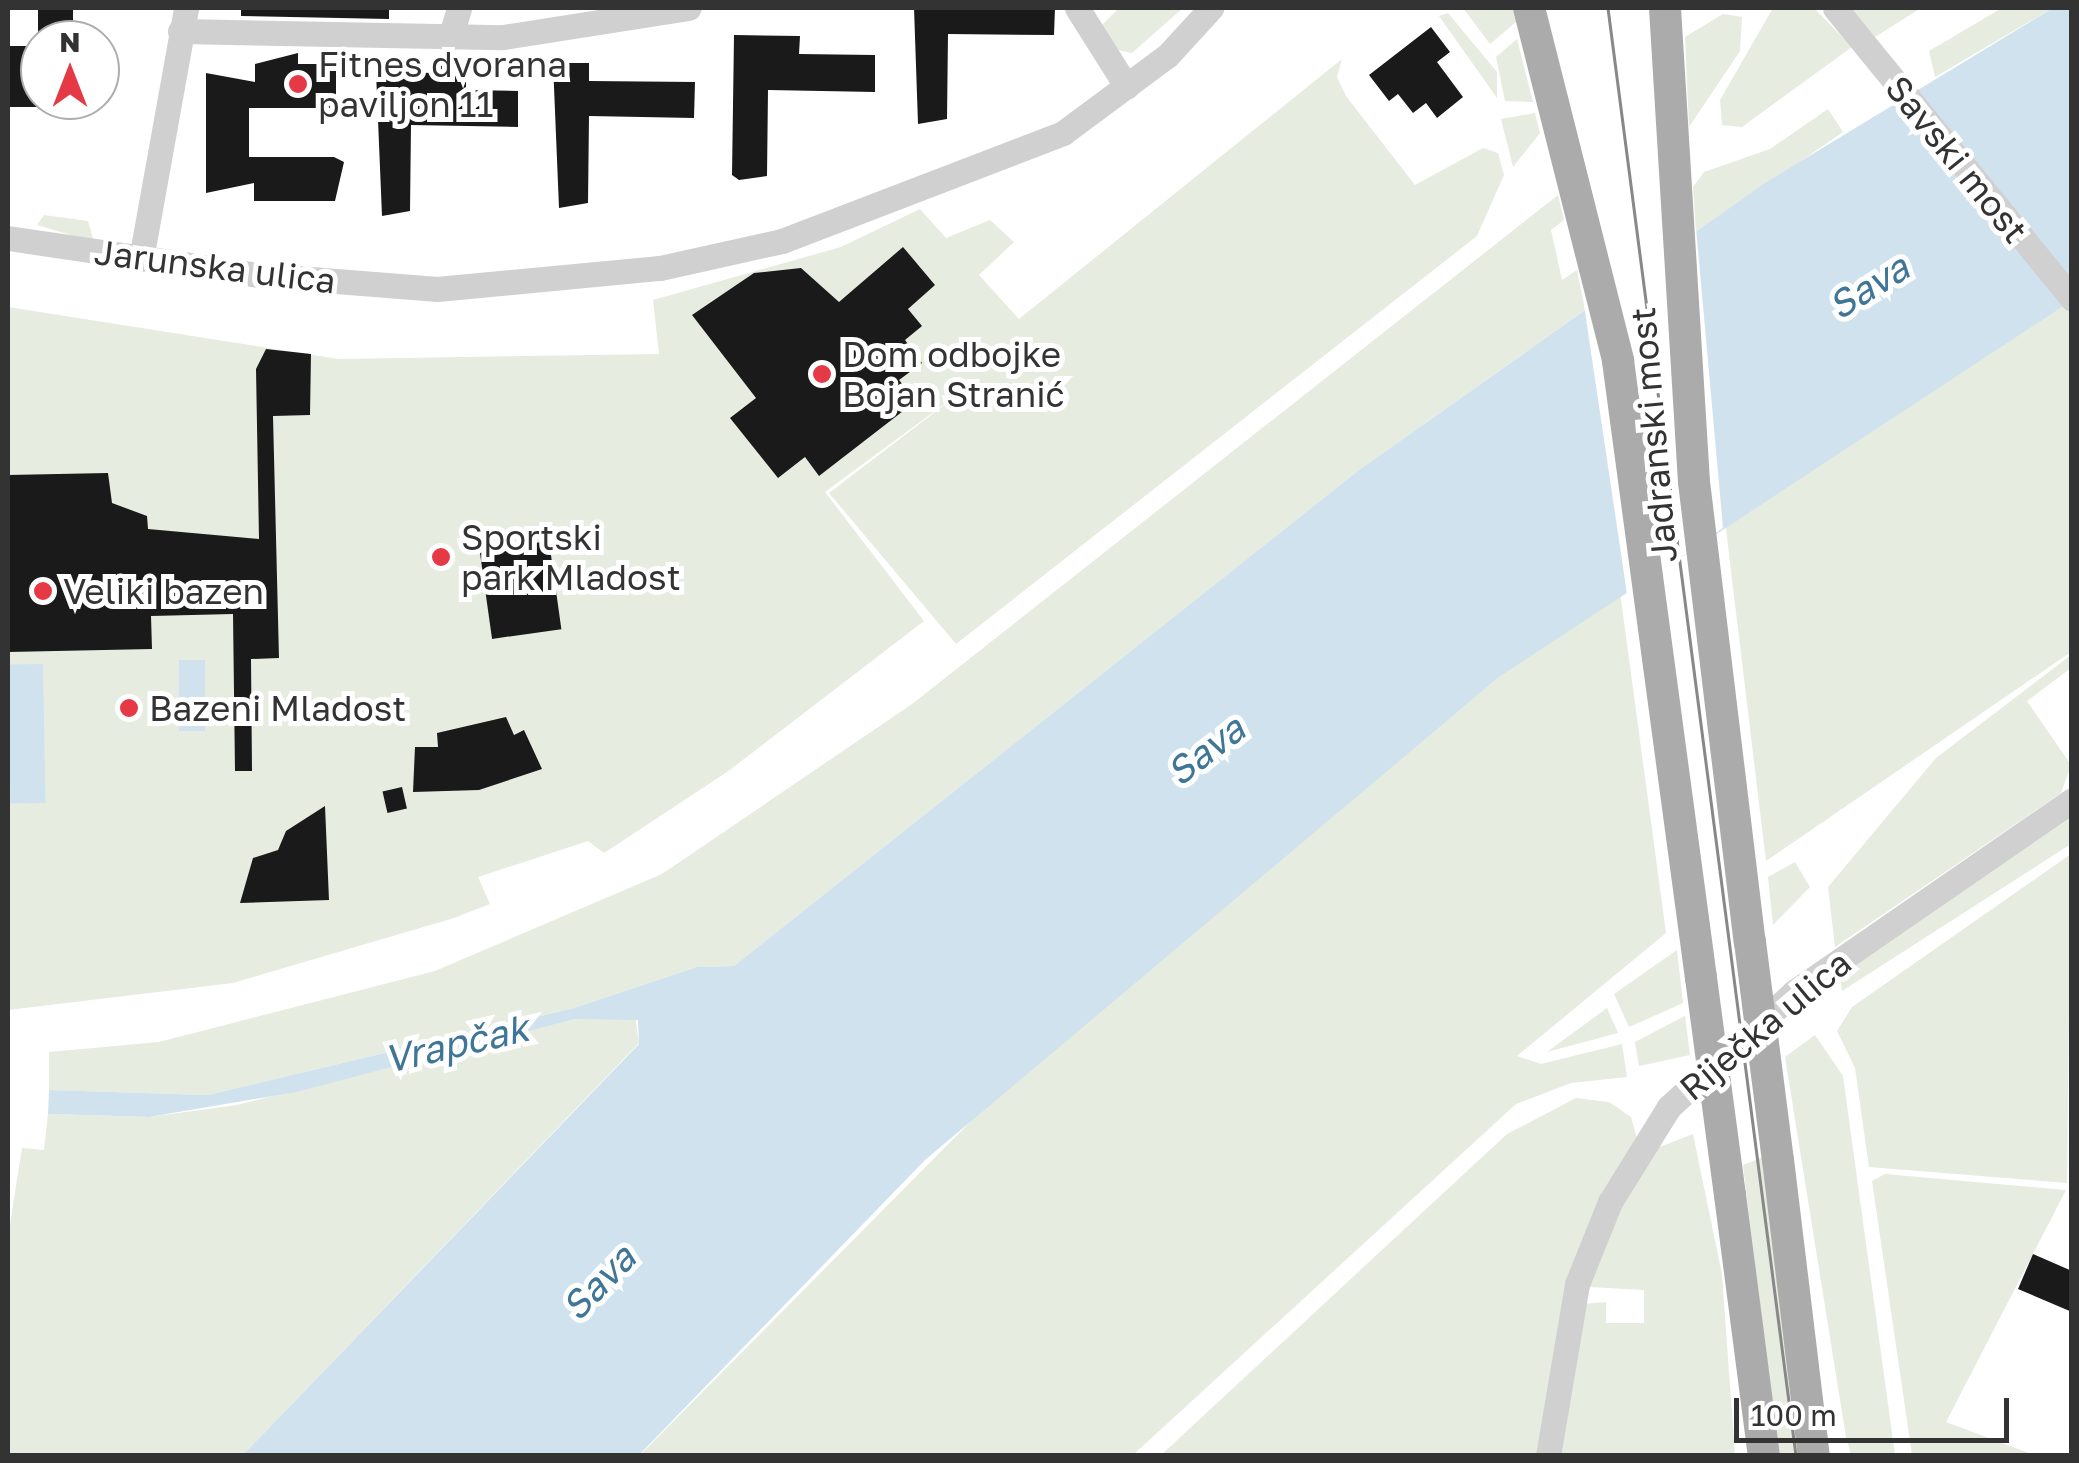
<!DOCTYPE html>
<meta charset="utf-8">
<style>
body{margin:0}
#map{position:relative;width:2079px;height:1463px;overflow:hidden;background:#fff;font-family:"Golos Text",sans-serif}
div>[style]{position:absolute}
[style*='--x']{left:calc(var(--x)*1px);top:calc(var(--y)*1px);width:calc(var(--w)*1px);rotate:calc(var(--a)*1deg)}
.green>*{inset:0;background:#e6ecdf}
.water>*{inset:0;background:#cfe2ee;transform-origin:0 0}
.pier>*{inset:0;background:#fff}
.building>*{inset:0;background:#1a1a1a;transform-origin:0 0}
.minor>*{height:25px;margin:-12.5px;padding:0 12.5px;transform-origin:12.5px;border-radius:12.5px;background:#d0d0d0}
.major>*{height:32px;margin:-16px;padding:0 16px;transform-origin:16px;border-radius:16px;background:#ababab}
.tram>*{height:2.5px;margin:-1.25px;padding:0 1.25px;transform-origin:1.25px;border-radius:1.25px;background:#888}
.major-bridge>*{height:32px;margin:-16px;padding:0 16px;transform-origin:16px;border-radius:16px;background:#ababab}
.dots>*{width:28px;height:28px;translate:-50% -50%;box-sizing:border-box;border:5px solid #fff;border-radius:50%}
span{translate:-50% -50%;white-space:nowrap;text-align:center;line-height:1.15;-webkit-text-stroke:10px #fff;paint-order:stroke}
.poi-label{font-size:35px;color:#333}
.left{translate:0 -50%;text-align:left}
.street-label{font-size:35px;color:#333}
.water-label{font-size:38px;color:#3f7597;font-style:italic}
.frame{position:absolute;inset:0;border:10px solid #333;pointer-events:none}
.north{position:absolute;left:20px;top:20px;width:100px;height:100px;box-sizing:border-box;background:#fff;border:2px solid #adadad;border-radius:50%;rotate:0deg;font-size:28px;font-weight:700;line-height:40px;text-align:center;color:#333}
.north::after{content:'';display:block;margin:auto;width:35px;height:45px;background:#e63946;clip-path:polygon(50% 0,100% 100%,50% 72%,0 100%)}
.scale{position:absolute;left:1734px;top:1398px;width:275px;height:45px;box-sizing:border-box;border:5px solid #333;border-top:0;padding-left:12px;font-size:30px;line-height:35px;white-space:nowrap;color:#333;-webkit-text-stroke:8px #fff;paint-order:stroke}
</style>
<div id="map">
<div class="green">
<i style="clip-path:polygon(1119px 8px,1183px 8px,1132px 53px,1113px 49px,1099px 28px)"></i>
<i style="clip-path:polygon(1463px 8px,1512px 8px,1516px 22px,1490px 44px)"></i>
<i style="clip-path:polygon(1773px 8px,1814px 8px,1852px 47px,1742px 127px,1722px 125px,1720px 100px)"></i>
<i style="clip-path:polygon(1850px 8px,1921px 8px,1875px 37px)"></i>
<i style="clip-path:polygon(2002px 8px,2053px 8px,1935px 77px,1929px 51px)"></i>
<i style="clip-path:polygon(1448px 13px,1497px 72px,1497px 98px,1439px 16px)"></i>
<i style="clip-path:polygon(1723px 14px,1742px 17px,1740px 51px,1689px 127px,1685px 37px)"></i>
<i style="clip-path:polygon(1517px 39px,1533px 102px,1505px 101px,1496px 57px)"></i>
<i style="clip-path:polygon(1342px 59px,1337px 77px,1346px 96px,1415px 185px,1483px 148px,1498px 153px,1504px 175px,1477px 236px,956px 644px,829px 493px,973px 383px,825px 492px,924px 621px,727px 772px,604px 853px,588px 841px,478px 877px,490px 904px,454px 918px,233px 983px,8px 1010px,8px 307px,339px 359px,659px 354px,653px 300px,841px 247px,920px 209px,946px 238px,990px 220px,1014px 242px,979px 275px,1019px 319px)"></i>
<i style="clip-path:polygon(1828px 109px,1843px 132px,1696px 233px,1693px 187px,1704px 172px,1770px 149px)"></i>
<i style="clip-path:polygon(1535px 113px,1540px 133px,1513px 167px,1501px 119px)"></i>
<i style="clip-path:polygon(1558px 195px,1564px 220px,1551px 230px,1562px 280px,1577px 270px,1585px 310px,1359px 470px,734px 966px,697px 967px,574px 1008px,208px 1095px,49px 1090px,49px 1052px,159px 1042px,435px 971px,662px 874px,912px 704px)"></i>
<i style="clip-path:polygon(44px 215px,88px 221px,94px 242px,37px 225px)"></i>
<i style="clip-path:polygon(2071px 301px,2071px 652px,1766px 861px,1725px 521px)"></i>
<i style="clip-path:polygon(1620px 592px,1666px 933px,1517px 1056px,1541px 1064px,1622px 1044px,1627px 1077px,1571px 1083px,1516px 1104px,1133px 1455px,639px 1456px,991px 1101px,1499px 677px)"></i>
<i style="clip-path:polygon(2071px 655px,2071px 668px,2027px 701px,2071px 765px,2061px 793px,1835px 947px,1828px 887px,1936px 758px)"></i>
<i style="clip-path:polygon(2071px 810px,2071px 844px,1842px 991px,1839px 970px)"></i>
<i style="clip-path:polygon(2071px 854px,2067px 1183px,1869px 1167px,1855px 1068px,1837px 1031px,1852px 1007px)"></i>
<i style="clip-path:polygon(1795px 862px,1810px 887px,1773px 925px,1768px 877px)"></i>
<i style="clip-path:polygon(1677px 950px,1683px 1003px,1629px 1027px,1614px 994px)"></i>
<i style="clip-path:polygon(1607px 1008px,1618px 1033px,1547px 1052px)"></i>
<i style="clip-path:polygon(1685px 1016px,1690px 1055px,1639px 1066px,1635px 1042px)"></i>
<i style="clip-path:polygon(575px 1019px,635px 1017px,639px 1043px,243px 1455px,8px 1456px,8px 1237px,22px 1148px,44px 1150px,48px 1114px,149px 1117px,237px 1105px)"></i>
<i style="clip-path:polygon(1815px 1035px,1843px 1076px,1895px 1455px,1851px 1455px,1846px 1437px,1785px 1057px)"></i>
<i style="clip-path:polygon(1576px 1098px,1609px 1102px,1631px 1117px,1637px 1139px,1568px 1275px,1537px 1455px,1160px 1456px,1507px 1134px)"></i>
<i style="clip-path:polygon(1693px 1134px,1722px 1274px,1735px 1455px,1556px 1456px,1584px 1304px,1606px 1302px,1606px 1323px,1644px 1323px,1644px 1290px,1589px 1287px,1598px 1249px,1652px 1150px)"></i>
<i style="clip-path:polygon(1763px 1157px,1802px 1455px,1778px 1455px,1743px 1165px)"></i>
<i style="clip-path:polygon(1885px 1174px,2066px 1190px,1946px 1422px,2034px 1455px,1912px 1455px,1872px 1181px)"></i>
</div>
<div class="water">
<i style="clip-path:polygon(2053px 8px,2071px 8px,2071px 301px,1499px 677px,925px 1160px,639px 1455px,243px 1455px,639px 1044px,638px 1020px,575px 1019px,296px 1092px,149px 1117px,48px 1114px,49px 1090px,208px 1095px,574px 1008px,697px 967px,734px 966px,1359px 470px,1765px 183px)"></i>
<i style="left:179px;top:660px;width:26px;height:71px"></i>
<i style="left:43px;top:664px;width:139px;height:35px;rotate:89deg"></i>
</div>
<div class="pier">
<i style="clip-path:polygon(1696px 228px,1723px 528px,1627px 594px,1584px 305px)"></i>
</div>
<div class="building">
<i style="left:38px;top:8px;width:35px;height:32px"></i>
<i style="clip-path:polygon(241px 8px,389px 8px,389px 19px,241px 16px)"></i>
<i style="clip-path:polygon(914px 8px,1055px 8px,1054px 35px,948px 34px,947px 119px,918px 124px)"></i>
<i style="clip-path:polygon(1431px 27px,1450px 52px,1437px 62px,1463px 97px,1437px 118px,1426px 103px,1413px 113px,1398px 94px,1389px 101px,1369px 75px)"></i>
<i style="clip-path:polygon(734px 35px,800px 36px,799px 54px,875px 55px,875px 92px,768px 90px,767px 176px,739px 180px,732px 175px)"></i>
<i style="left:8px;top:46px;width:32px;height:61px"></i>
<i style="clip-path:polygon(298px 53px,298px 64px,336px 64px,336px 108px,249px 108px,249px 157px,334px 157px,344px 162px,335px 201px,254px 201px,254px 183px,206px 193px,206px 73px,255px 82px,255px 64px)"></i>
<i style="clip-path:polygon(438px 60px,466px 60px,466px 90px,518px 91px,518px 127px,411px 125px,410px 211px,382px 216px,376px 72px,438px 73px)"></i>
<i style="clip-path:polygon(553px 63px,589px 63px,589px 81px,695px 82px,694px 118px,589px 116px,588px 203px,559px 208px)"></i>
<i style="clip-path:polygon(903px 247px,935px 285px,908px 309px,922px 326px,905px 340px,922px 363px,899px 380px,916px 401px,819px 476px,805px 457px,778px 478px,730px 418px,756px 398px,692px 315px,754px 273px,801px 268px,839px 302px)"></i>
<i style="clip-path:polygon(266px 349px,311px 354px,310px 415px,273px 416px,279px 658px,251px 659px,252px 771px,235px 771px,233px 614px,151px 616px,152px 649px,8px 652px,8px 475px,108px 473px,112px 503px,147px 516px,148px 529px,259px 539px,256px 369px)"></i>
<i style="left:549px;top:541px;width:89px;height:70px;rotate:82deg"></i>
<i style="clip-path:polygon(506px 717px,514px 735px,524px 730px,542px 769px,479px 790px,413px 792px,415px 747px,438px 747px,437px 733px)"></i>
<i style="left:402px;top:787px;width:22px;height:20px;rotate:77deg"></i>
<i style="clip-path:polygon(325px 806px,329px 900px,240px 903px,253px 858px,278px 850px,286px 831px)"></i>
<i style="clip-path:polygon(2033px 1254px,2072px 1271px,2072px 1312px,2018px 1289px)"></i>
</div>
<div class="minor">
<i style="--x:1077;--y:8;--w:93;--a:57.7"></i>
<i style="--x:1835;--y:8;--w:375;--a:50.8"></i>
<i style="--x:180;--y:31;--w:323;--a:1.1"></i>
<i style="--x:503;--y:37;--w:188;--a:-8.9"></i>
<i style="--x:450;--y:38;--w:31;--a:-73"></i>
<i style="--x:8;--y:238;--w:255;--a:8.4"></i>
<i style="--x:260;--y:275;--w:178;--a:4.5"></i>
<i style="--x:437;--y:289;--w:224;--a:-5.4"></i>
<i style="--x:660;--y:268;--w:125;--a:-12.5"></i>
<i style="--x:782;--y:241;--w:301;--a:-21"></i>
<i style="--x:1063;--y:133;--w:131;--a:-36.6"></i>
<i style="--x:1168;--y:55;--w:64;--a:-47.5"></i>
<i style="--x:141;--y:259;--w:255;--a:-79.8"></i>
<i style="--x:1548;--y:1456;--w:174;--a:-80.4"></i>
<i style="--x:1577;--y:1284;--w:88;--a:-68.1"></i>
<i style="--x:1610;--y:1202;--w:112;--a:-58.2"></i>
<i style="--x:1669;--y:1107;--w:170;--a:-42.6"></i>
<i style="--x:1794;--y:992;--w:338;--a:-34.6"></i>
</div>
<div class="major">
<i style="--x:1529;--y:8;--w:364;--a:75.8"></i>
<i style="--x:1618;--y:361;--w:623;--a:82.34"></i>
<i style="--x:1665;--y:8;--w:475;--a:86.5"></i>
<i style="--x:1694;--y:482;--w:463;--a:83.1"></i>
<i style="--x:1778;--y:1160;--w:298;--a:83.1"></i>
<i style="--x:1730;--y:1195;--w:263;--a:82.6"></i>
</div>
<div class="tram">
<i style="--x:1608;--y:8;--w:1460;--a:82.6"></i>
</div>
<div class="major-bridge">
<i style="--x:1750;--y:942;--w:220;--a:82.7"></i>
<i style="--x:1701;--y:978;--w:219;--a:82.4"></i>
</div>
<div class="dots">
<i style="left:298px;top:84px;background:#e63946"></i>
<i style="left:822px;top:374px;background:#e63946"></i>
<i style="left:441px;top:557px;background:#e63946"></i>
<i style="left:43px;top:591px;background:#e63946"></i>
<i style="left:129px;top:708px;background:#e63946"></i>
</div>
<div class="poi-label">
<span class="left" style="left:318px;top:84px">Fitnes dvorana<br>paviljon 11</span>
<span class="left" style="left:842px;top:374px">Dom odbojke<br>Bojan Stranić</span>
<span class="left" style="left:461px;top:557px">Sportski<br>park Mladost</span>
<span class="left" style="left:63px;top:591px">Veliki bazen</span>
<span class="left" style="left:149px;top:708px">Bazeni Mladost</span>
</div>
<div class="street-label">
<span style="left:1957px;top:159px;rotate:51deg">Savski most</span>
<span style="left:215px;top:266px;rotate:7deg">Jarunska ulica</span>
<span style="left:1653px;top:435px;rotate:-95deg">Jadranski most</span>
<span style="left:1765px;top:1025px;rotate:-40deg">Riječka ulica</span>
</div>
<div class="water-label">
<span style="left:1868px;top:286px;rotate:-32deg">Sava</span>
<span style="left:1205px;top:750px;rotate:-38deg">Sava</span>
<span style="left:456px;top:1043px;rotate:-13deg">Vrapčak</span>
<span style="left:598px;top:1282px;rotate:-46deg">Sava</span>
</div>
<div class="frame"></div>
<div class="north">N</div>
<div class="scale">100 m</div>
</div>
